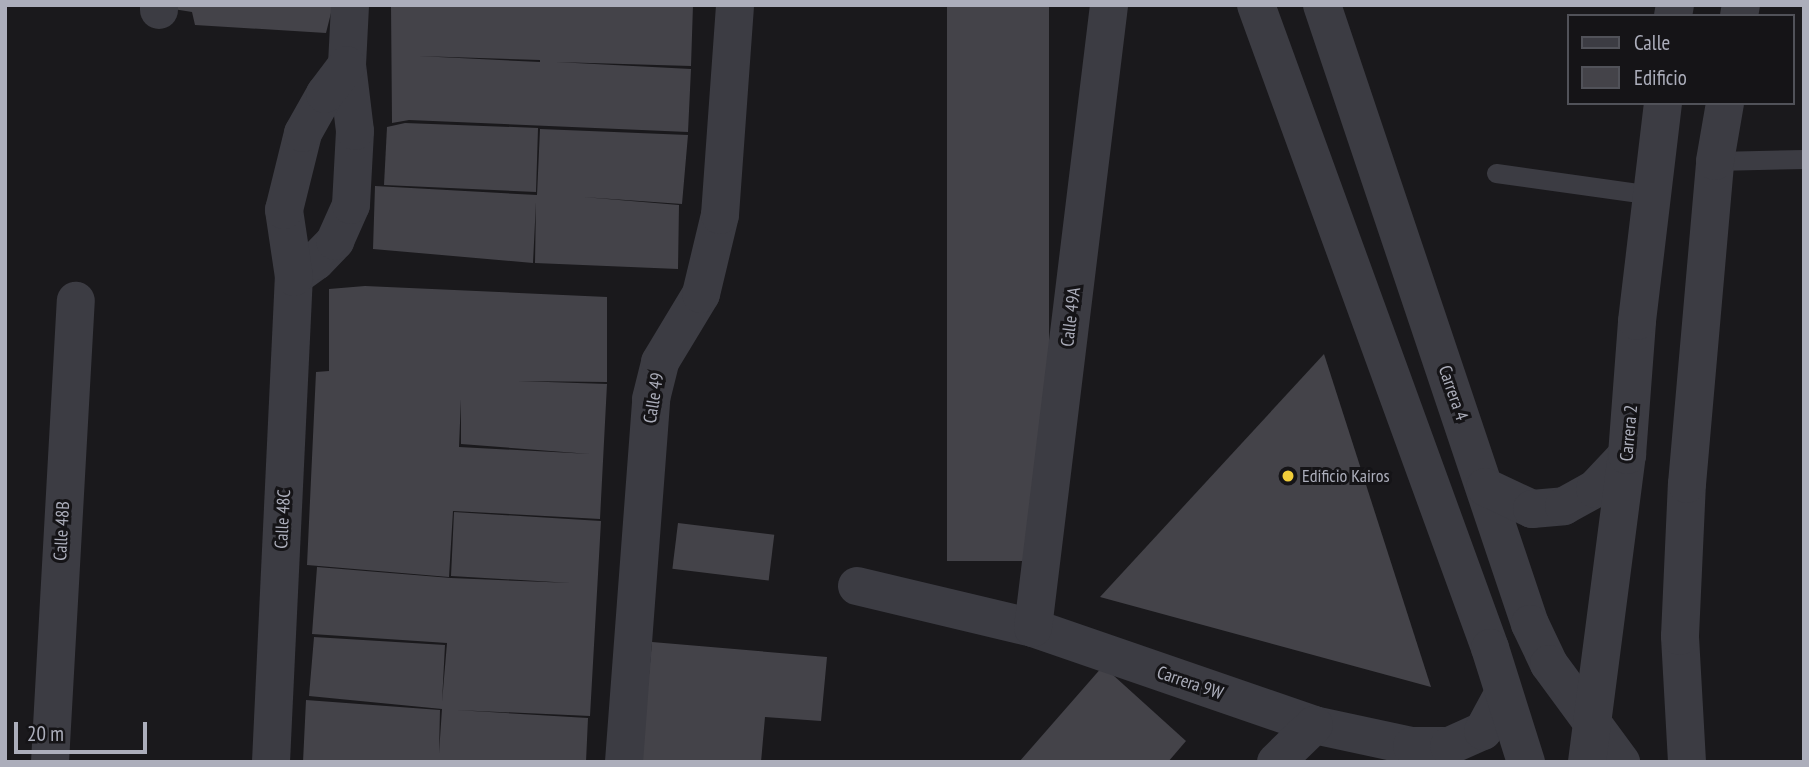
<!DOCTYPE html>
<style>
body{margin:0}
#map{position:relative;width:1809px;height:767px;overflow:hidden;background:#1a191c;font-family:"PT Sans Narrow",sans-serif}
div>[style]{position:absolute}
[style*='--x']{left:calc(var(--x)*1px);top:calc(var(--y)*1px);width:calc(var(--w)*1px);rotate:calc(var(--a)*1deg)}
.building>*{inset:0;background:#444349;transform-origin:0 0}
.service>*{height:19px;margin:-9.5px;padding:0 9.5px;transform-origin:9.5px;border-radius:9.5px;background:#3c3c43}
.minor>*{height:38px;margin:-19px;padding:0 19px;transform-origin:19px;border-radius:19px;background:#3c3c43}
.tertiary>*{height:38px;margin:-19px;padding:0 19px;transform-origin:19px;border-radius:19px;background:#3c3c43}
.dots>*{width:19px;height:19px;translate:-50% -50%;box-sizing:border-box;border:4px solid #151417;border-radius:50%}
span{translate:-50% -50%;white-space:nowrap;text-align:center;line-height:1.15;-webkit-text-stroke:6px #151417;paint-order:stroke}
.street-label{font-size:18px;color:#acaebb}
.poi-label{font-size:18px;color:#acaebb}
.left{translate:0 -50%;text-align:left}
.frame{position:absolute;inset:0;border:7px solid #acaebb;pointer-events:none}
.legend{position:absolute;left:1567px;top:14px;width:228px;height:91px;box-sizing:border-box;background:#151417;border:2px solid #515259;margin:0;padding:9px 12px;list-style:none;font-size:21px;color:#acaebb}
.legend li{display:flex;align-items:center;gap:14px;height:35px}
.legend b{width:35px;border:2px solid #515259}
.scale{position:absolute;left:14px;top:722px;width:133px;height:32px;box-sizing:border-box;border:4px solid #acaebb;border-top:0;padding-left:9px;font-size:21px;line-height:24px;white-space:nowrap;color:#acaebb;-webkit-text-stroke:5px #151417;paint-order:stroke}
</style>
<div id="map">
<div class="building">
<i style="clip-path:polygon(167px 5px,333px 5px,326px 33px,195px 25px,192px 12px,167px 8px)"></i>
<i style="clip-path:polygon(evenodd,391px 5px,542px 5px,541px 41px,542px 5px,693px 5px,691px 66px,556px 62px,691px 69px,688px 132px,409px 120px,392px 123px,391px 5px,418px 56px,540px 60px,540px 119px,540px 62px,418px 56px)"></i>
<i style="left:947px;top:5px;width:102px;height:556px"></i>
<i style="clip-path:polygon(405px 123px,538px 128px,536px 192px,384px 185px,387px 127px)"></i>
<i style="clip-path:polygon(540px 129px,688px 135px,682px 204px,583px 197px,679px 205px,678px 269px,535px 263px,536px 202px,533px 263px,373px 249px,375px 186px,537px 195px)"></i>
<i style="clip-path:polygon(evenodd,365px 286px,607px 297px,607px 382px,518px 381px,607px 384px,600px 519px,453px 511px,449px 577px,307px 565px,316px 372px,329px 371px,329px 289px,365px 286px,461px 399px,461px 444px,590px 454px,459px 447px,461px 399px)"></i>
<i style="clip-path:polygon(1324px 354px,1431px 687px,1100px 597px)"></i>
<i style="clip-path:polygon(454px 512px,601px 521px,590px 716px,456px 710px,588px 718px,586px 762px,303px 762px,306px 700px,440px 710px,439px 753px,442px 709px,309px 696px,314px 637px,445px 645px,442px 702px,447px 643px,312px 634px,317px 567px,451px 578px,571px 583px,451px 576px)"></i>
<i style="left:678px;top:523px;width:97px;height:46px;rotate:7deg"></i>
<i style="clip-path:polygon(652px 642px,827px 657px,821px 721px,765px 717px,761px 762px,641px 762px)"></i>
<i style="clip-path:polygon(1103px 666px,1186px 741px,1168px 762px,1019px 762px)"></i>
</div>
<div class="service">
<i style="--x:1715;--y:161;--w:89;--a:-1.3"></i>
<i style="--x:1496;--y:173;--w:159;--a:8"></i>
</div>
<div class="minor">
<i style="--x:159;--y:10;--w:5;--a:-90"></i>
<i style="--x:294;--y:277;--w:27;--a:-36"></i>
<i style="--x:316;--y:261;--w:28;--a:-46"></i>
<i style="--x:335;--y:241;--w:39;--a:-66"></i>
<i style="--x:351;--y:205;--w:74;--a:-86.9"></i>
<i style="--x:355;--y:131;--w:66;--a:-96.9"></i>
<i style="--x:347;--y:65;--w:60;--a:-87.1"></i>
<i style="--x:857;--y:586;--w:181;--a:13.4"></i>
<i style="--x:1033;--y:628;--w:297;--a:19"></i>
<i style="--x:1314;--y:725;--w:100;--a:12.1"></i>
<i style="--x:1412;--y:746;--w:37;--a:0"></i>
<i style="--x:1449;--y:746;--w:37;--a:-24"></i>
<i style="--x:1483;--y:731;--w:42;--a:-61.6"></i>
<i style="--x:1033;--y:628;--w:628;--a:-83.04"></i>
<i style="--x:50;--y:762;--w:462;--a:-86.8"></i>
<i style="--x:271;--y:762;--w:486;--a:-87.3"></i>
<i style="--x:294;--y:277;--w:68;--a:-98.5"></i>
<i style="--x:284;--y:210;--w:79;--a:-76.1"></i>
<i style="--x:303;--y:133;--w:45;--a:-60.6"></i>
<i style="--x:325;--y:94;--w:36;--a:-53"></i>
<i style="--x:624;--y:762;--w:364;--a:-85.7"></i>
<i style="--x:651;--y:399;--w:38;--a:-76"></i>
<i style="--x:660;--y:362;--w:79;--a:-58.9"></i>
<i style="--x:701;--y:294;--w:81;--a:-76.5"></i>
<i style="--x:720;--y:215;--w:211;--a:-85.9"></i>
<i style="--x:1276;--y:762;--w:53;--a:-44.2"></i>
</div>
<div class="tertiary">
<i style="--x:1256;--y:5;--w:684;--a:70"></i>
<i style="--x:1490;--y:648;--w:120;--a:72.5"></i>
<i style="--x:1322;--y:5;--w:653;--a:71.43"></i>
<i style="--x:1530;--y:624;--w:44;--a:64.6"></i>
<i style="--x:1549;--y:664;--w:122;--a:53.7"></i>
<i style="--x:1673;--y:16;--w:11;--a:-80"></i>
<i style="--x:1739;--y:16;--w:11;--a:-80"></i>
<i style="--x:1485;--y:487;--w:52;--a:25.1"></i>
<i style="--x:1532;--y:509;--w:32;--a:-5"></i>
<i style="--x:1564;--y:506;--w:35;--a:-29"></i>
<i style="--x:1595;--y:489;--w:47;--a:-46.7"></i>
<i style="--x:1587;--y:762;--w:310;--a:-82.6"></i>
<i style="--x:1627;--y:455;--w:134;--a:-85.7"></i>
<i style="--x:1637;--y:321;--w:220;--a:-83.2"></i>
<i style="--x:1687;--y:762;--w:126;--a:-93.2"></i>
<i style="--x:1680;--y:636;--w:152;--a:-87.4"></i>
<i style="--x:1687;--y:484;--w:324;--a:-85"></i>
<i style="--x:1715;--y:161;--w:59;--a:-80.2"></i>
</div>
<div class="dots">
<i style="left:1288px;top:476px;background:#f2ce3a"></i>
</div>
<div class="street-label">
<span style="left:1071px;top:317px;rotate:-83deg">Calle 49A</span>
<span style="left:1453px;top:393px;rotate:71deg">Carrera 4</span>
<span style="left:654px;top:398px;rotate:-81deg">Calle 49</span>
<span style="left:1629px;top:433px;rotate:-85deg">Carrera 2</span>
<span style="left:283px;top:519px;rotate:-87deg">Calle 48C</span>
<span style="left:62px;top:531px;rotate:-87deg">Calle 48B</span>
<span style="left:1190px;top:683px;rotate:19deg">Carrera 9W</span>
</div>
<div class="poi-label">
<span class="left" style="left:1302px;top:476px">Edificio Kairos</span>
</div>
<div class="frame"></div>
<ul class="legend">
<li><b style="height:9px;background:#3c3c43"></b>Calle</li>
<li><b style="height:19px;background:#444349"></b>Edificio</li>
</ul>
<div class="scale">20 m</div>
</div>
